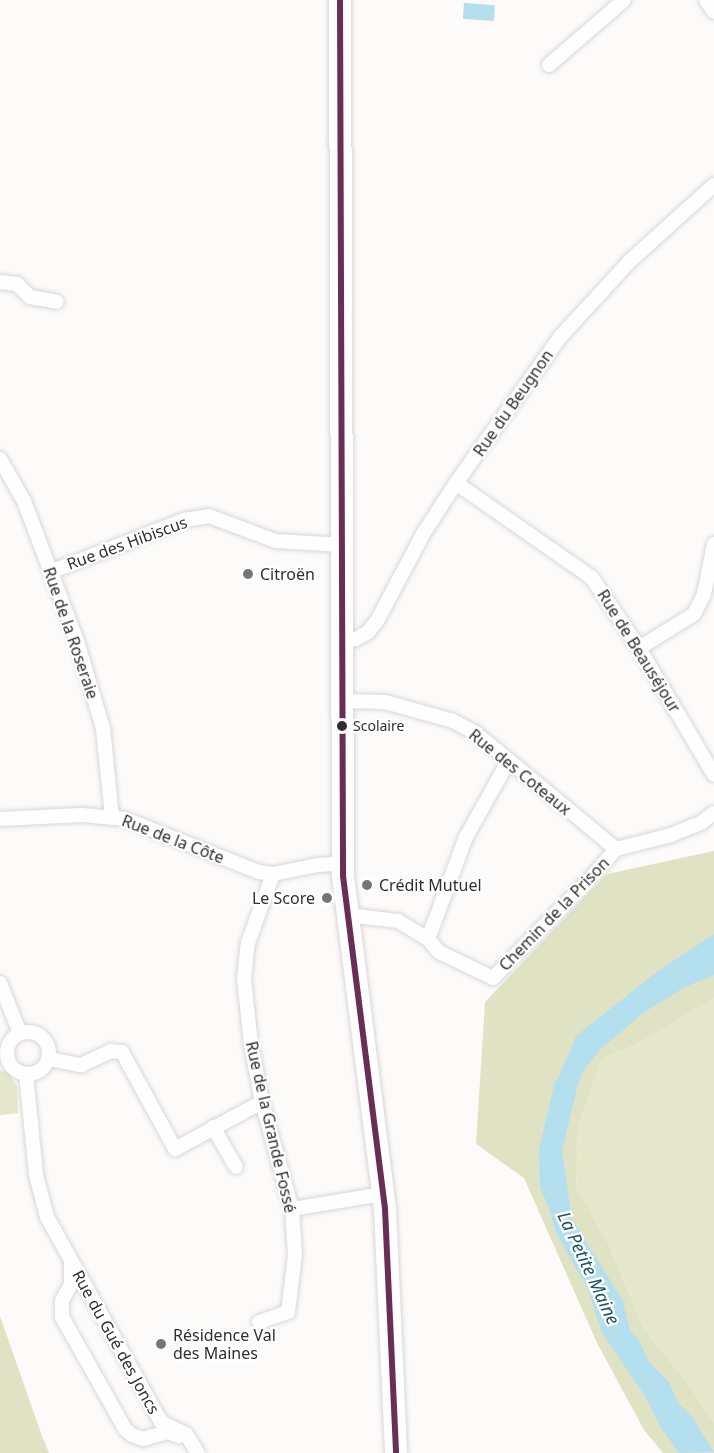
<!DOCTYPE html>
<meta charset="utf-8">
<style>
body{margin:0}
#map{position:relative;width:714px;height:1453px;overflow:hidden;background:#fdfbf9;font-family:"Noto Sans",sans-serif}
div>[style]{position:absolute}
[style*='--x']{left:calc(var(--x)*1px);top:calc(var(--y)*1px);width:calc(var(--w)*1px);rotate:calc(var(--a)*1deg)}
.green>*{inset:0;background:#e5e7ca}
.forest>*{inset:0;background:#e0e2c4}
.water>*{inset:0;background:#b4dfee;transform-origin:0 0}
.roads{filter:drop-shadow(0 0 2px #d9d7d7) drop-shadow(0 0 2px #d9d7d7)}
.street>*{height:14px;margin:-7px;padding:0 7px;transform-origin:7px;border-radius:7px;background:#fffefe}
.street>.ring{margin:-7px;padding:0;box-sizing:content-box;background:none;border:14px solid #fffefe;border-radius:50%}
.primary>*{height:22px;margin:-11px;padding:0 11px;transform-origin:11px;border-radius:11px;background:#fffefe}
.bus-1>*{height:6px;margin:-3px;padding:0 3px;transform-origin:3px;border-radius:3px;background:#692e55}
.dots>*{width:16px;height:16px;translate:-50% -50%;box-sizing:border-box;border:3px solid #fff;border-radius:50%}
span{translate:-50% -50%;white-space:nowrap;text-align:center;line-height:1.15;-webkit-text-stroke:4.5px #fff;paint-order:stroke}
.bus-label{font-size:14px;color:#312f2e}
.left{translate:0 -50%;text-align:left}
.street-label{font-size:16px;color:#312f2e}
.poi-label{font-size:16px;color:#312f2e}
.right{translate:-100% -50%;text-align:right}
.water-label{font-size:18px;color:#205363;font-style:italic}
</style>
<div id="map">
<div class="green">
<i style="clip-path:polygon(714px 998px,714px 1423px,685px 1379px,645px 1331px,609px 1245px,576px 1189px,578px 1127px,602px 1059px,639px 1043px)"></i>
<i style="clip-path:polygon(0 1070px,9px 1073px,17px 1087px,18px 1113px,0 1115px)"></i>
</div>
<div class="forest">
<i style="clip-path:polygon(714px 851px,714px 998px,639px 1043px,602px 1059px,578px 1127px,576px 1188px,609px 1245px,645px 1331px,685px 1379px,714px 1423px,714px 1453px,663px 1453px,644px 1430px,597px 1343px,524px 1178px,476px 1144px,485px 1002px,607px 874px)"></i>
<i style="clip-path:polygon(0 1316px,42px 1436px,49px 1453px,0 1453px)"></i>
</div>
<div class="water">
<i style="left:464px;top:3px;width:31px;height:16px;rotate:4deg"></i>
<i style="clip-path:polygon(714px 934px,714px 975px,685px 987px,643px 1013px,601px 1049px,583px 1071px,577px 1088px,562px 1151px,572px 1219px,623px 1301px,630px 1331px,639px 1340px,649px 1362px,669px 1382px,678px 1403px,691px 1415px,714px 1452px,679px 1453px,661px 1428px,645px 1396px,602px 1333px,588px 1289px,556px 1233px,548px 1205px,540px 1188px,539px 1149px,555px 1081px,557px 1081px,576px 1036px,658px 971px)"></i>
</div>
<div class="roads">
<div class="street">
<i style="--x:706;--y:0;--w:14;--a:56"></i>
<i style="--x:549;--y:65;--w:99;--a:-40.9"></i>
<i style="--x:0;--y:282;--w:17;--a:7"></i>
<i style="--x:17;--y:284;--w:18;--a:45"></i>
<i style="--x:30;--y:297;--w:27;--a:10"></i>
<i style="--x:0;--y:459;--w:48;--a:60.3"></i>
<i style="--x:24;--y:501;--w:150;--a:69.3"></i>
<i style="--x:77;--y:641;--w:91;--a:73.4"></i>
<i style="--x:103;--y:728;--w:89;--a:84.2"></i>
<i style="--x:456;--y:483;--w:166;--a:34.9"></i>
<i style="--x:592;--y:578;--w:84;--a:56.1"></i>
<i style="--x:639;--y:648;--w:147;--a:59.4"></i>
<i style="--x:50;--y:572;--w:144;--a:-21.2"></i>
<i style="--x:184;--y:520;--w:25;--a:-9"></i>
<i style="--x:209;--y:516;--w:72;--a:20.5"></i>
<i style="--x:276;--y:541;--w:67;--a:3.4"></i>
<i style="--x:344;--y:640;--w:12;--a:-5"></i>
<i style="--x:356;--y:639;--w:14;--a:-30"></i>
<i style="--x:368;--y:632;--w:14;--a:-51"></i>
<i style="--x:377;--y:621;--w:98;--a:-62.1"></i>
<i style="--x:423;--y:534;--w:61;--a:-57.1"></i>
<i style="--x:456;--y:483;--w:181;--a:-54.5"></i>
<i style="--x:561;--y:336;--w:103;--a:-47.4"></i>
<i style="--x:631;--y:260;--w:112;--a:-42.1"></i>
<i style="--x:639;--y:648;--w:65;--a:-31.7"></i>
<i style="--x:694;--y:614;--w:22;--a:-63"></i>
<i style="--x:704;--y:594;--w:51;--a:-78.7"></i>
<i style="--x:344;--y:701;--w:41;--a:1.4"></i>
<i style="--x:385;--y:702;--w:71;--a:15.6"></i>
<i style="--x:453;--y:721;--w:27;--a:28"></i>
<i style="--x:477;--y:734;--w:180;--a:39.6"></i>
<i style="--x:0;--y:819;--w:82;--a:-2.8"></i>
<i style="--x:82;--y:815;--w:43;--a:5.3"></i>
<i style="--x:125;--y:819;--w:144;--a:21.6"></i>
<i style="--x:259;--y:872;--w:14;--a:8"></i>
<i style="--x:273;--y:874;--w:46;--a:-11.3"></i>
<i style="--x:318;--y:865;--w:26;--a:-4"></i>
<i style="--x:348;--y:915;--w:50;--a:6.8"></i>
<i style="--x:398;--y:921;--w:35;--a:31"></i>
<i style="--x:428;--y:939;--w:109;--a:-69.6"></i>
<i style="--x:466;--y:837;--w:86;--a:-60.8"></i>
<i style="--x:428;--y:939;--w:17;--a:50"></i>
<i style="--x:439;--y:952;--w:60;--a:25.7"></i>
<i style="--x:493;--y:978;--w:137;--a:-45.6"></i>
<i style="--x:589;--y:880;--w:41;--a:-48.9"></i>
<i style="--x:616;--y:849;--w:57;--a:-14.3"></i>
<i style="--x:671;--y:835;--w:32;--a:-22"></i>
<i style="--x:701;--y:823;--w:16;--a:-38"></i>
<i style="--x:0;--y:983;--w:54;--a:68.2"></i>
<i class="ring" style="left:7px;top:1032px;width:28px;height:28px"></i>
<i style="--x:49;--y:1059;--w:33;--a:11"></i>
<i style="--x:81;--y:1065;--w:33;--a:-25"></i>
<i style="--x:111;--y:1051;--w:11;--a:5"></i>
<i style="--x:122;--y:1052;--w:111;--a:61.3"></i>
<i style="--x:175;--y:1149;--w:99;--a:-28.4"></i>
<i style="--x:26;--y:1074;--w:101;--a:84.3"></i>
<i style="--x:36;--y:1175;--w:43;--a:75.3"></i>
<i style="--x:47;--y:1217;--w:235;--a:60.9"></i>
<i style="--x:161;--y:1422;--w:28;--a:26"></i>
<i style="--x:186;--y:1434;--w:22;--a:58"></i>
<i style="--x:213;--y:1127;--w:46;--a:60.1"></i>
<i style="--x:292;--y:1209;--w:92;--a:-9.4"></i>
<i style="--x:71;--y:1264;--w:20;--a:90"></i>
<i style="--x:71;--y:1284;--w:19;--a:118"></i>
<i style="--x:62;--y:1301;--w:16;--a:90"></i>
<i style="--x:62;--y:1317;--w:129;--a:60.6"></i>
<i style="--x:125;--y:1429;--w:9;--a:41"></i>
<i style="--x:132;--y:1435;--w:12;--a:20"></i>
<i style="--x:143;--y:1439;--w:26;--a:-16"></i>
<i style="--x:168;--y:1432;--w:11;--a:22"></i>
<i style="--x:259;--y:1322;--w:31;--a:-19"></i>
<i style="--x:288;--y:1312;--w:57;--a:-83"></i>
<i style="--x:295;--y:1255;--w:46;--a:-93.7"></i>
<i style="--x:292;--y:1209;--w:111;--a:-105.7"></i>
<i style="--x:262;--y:1102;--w:59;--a:-100.7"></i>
<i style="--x:251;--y:1044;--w:65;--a:-96.1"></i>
<i style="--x:244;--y:979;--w:36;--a:-84"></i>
<i style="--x:248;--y:943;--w:73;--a:-70.1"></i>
</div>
<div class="primary">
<i style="--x:340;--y:0;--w:876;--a:89.8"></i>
<i style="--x:343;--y:876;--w:336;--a:82.8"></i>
<i style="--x:385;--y:1209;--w:244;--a:87.4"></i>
</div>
</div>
<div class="bus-1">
<i style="--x:340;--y:0;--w:876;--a:89.8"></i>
<i style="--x:343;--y:876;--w:336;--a:82.8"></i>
<i style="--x:385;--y:1209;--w:244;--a:87.4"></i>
</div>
<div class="dots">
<i style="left:248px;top:574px;background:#787675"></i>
<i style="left:342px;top:726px;background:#312f2e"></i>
<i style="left:367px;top:885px;background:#787675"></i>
<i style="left:327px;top:898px;background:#787675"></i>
<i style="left:161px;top:1344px;background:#787675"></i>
</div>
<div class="bus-label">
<span class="left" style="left:353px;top:726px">Scolaire</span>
</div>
<div class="street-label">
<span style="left:513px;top:403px;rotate:-55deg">Rue du Beugnon</span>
<span style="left:127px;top:543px;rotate:-20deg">Rue des Hibiscus</span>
<span style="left:71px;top:633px;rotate:71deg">Rue de la Roseraie</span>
<span style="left:639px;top:651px;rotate:58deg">Rue de Beauséjour</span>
<span style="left:520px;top:772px;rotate:39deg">Rue des Coteaux</span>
<span style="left:173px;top:839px;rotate:21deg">Rue de la Côte</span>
<span style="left:554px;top:914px;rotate:-46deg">Chemin de la Prison</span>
<span style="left:271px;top:1127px;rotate:77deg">Rue de la Grande Fossé</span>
<span style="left:116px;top:1342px;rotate:61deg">Rue du Gué des Joncs</span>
</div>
<div class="poi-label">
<span class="left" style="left:260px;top:574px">Citroën</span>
<span class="left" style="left:379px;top:885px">Crédit Mutuel</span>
<span class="right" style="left:315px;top:898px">Le Score</span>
<span class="left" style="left:173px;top:1344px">Résidence Val<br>des Maines</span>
</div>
<div class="water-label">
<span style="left:589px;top:1268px;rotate:65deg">La Petite Maine</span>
</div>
</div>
